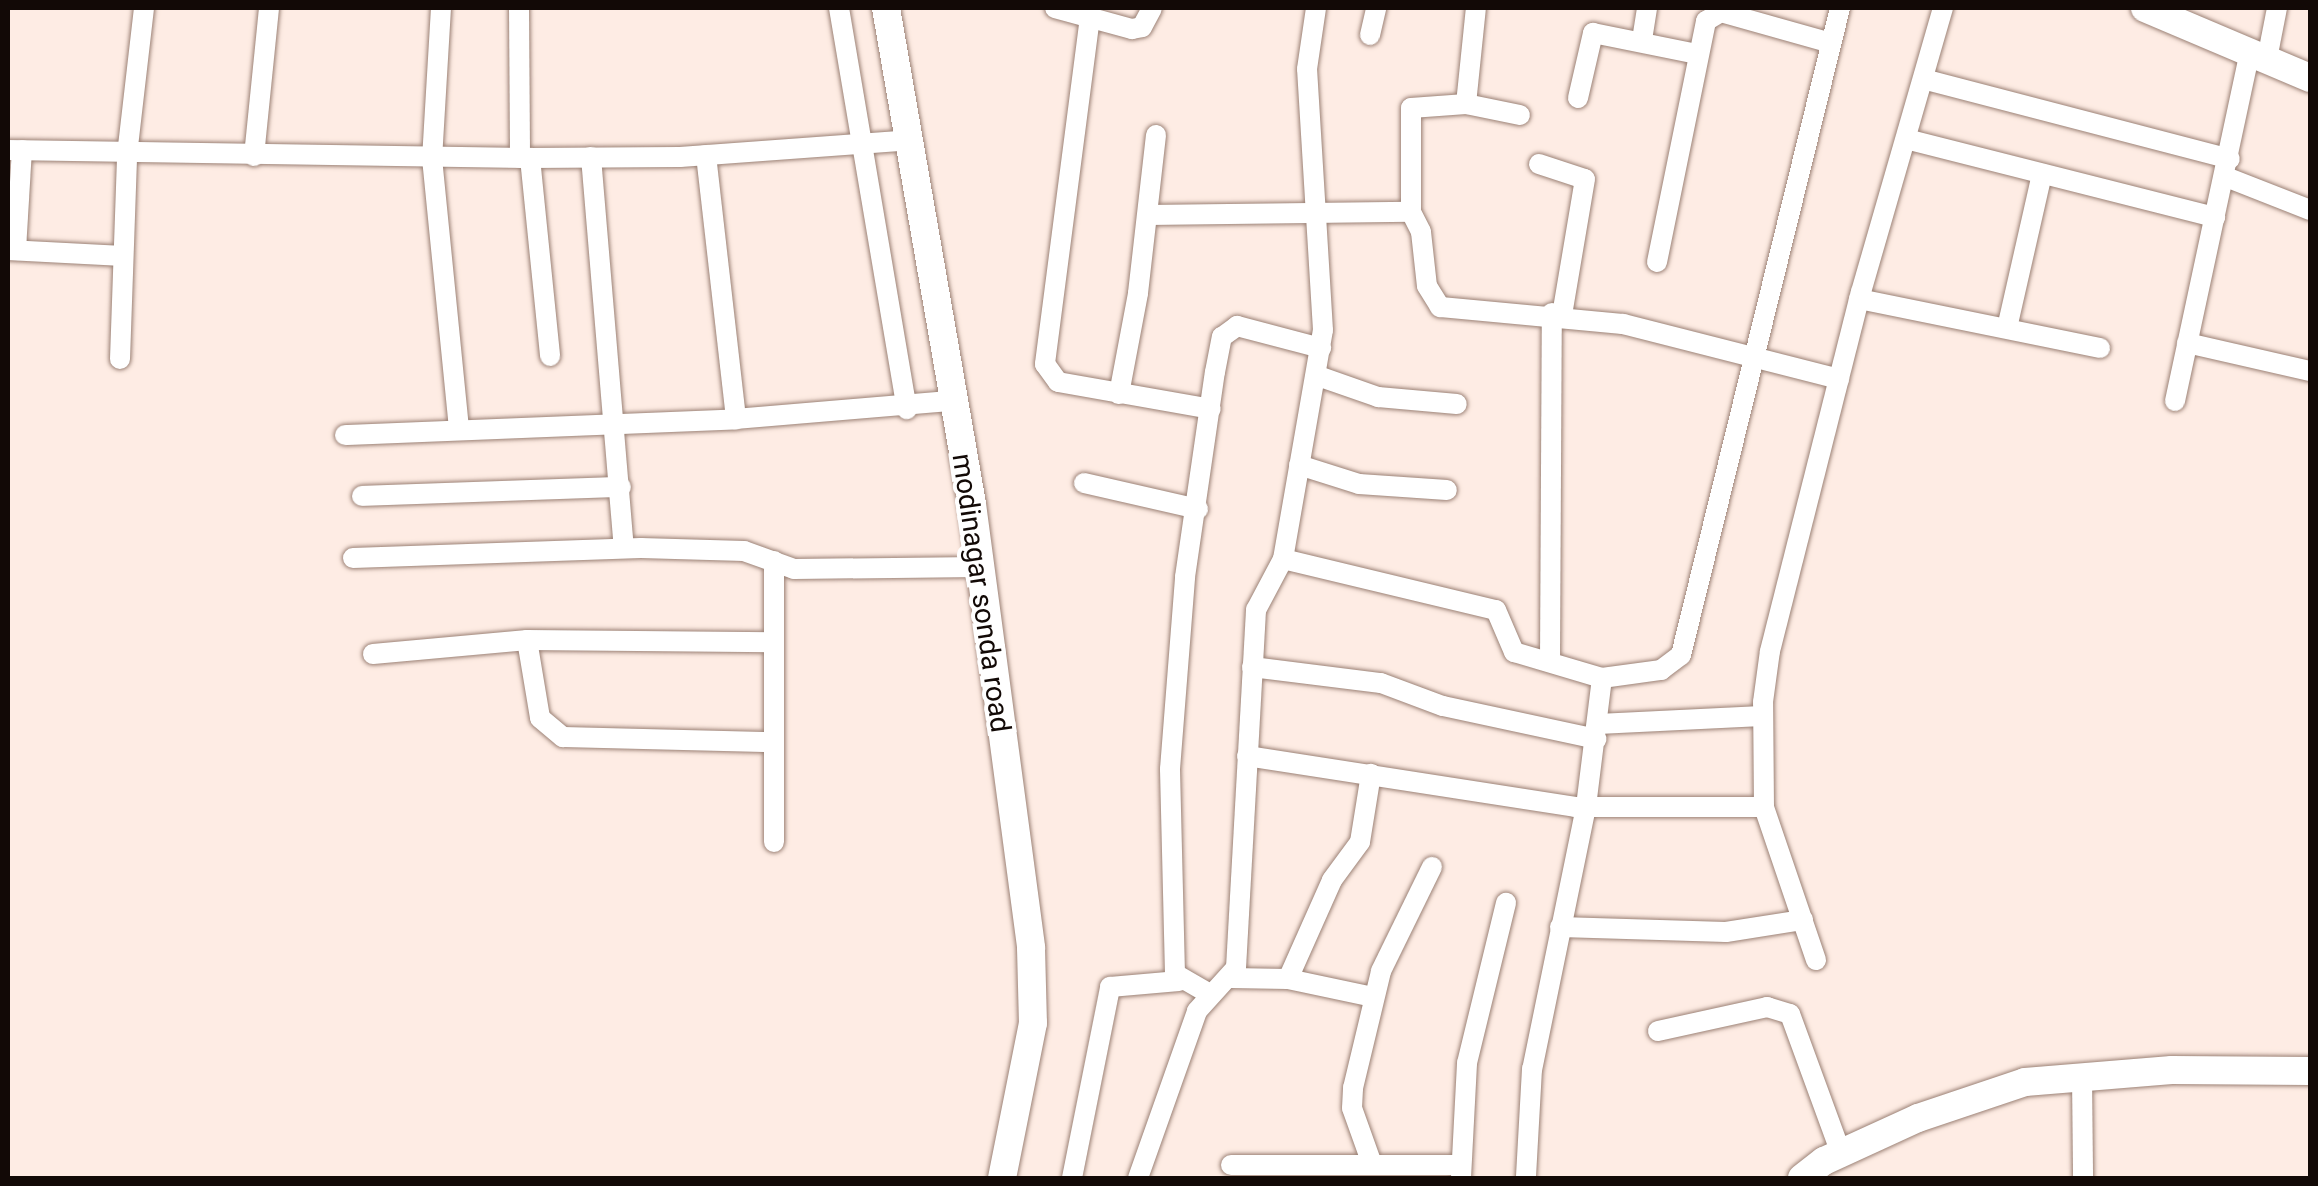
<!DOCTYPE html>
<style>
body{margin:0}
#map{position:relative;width:2318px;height:1186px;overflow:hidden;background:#feece4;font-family:Roboto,sans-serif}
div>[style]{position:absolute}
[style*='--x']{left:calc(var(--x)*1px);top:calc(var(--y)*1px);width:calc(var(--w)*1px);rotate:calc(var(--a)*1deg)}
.roads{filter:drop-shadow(0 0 2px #9b8175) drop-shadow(0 0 2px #9b8175)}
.street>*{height:20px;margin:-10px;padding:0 10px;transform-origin:10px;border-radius:10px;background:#fff}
.secondary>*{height:28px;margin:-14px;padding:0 14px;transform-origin:14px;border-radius:14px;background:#fff}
span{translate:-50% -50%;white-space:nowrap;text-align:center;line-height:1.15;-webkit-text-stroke:8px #fff;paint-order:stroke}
.street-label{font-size:28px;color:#120906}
.frame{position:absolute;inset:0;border:10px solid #120906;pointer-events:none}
</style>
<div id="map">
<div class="roads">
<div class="street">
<i style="--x:441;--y:8;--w:150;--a:93.4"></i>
<i style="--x:432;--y:158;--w:272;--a:84.3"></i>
<i style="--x:519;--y:8;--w:150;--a:89.6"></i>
<i style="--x:839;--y:8;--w:407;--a:80.4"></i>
<i style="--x:1055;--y:8;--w:80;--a:15.3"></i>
<i style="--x:1132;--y:29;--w:10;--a:-11"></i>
<i style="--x:1142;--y:27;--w:21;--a:-62"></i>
<i style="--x:1090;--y:17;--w:350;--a:97.4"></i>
<i style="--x:1045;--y:364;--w:22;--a:54"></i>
<i style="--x:1058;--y:382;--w:155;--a:10"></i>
<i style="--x:1370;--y:35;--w:28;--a:-77"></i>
<i style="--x:1642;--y:40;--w:32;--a:-81"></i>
<i style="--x:2267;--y:59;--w:52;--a:-78.9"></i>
<i style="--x:1923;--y:79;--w:317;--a:14.6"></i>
<i style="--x:1578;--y:98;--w:67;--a:-77"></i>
<i style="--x:1593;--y:33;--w:106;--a:11.4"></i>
<i style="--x:1466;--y:104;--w:97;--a:-84.1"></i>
<i style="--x:1906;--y:139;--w:319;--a:14.2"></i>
<i style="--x:8;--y:150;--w:522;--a:0.88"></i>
<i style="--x:530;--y:158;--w:150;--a:-0.4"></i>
<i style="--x:680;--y:157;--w:230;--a:-4.2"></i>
<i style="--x:706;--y:155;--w:266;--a:83.5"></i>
<i style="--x:254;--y:156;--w:149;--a:-84.2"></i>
<i style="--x:591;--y:157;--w:392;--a:85.2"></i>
<i style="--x:530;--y:158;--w:199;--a:84.2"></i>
<i style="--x:1539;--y:164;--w:48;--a:18.1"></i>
<i style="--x:1585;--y:179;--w:138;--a:99.6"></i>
<i style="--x:2226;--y:177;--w:90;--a:21.4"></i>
<i style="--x:1411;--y:212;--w:104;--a:-90"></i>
<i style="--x:1411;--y:108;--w:55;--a:-4.2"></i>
<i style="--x:1466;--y:104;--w:55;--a:11.5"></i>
<i style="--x:1148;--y:215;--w:263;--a:-0.7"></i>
<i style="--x:1411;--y:212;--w:22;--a:63"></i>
<i style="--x:1421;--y:232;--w:54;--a:83.7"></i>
<i style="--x:1427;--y:286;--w:25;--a:58"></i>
<i style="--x:1440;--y:307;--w:184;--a:5.3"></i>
<i style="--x:1623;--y:324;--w:223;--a:14.3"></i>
<i style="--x:8;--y:250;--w:115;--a:3"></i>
<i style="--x:16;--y:250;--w:100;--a:-86.6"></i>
<i style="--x:1657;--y:262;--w:246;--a:-78.5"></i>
<i style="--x:1706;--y:21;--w:17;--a:-31"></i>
<i style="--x:1721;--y:12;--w:114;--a:15.7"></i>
<i style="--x:1859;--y:299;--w:246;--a:11.5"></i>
<i style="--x:2007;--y:328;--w:158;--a:-77.2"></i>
<i style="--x:2187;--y:343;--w:126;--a:12.8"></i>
<i style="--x:120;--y:359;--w:204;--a:-88"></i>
<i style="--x:127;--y:155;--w:148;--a:-83.4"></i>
<i style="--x:1318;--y:376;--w:64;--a:19.3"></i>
<i style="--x:1378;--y:397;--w:79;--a:5.1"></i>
<i style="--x:1119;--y:394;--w:103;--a:-79.3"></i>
<i style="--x:1138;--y:293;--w:159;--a:-83.5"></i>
<i style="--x:2175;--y:401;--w:357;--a:-77.9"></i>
<i style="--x:345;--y:435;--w:391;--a:-2.3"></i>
<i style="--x:736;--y:419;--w:216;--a:-4.8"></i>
<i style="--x:1299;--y:465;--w:63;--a:17.6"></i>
<i style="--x:1359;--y:484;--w:88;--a:3.9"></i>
<i style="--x:1084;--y:483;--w:117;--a:12.8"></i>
<i style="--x:362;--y:496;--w:259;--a:-2"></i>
<i style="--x:353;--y:558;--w:288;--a:-2"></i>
<i style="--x:641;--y:548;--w:103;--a:1.7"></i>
<i style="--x:744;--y:551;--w:53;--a:19.8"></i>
<i style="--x:794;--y:569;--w:185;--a:-0.6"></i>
<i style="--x:1283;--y:559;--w:219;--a:13.5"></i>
<i style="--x:1496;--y:610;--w:46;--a:66.8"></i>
<i style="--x:1514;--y:652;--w:92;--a:16.5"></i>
<i style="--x:1602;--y:678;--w:130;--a:97.1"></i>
<i style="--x:1586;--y:807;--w:268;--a:101.6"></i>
<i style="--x:1532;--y:1069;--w:109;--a:93.2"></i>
<i style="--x:527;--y:640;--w:79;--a:80.5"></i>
<i style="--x:540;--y:718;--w:30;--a:40"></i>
<i style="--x:563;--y:737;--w:211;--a:1.4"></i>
<i style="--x:373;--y:654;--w:155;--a:-5.2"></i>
<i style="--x:527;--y:640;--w:247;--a:0.5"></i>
<i style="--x:1550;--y:662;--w:349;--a:-89.7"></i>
<i style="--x:1252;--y:667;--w:130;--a:7.1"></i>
<i style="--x:1381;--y:683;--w:66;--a:20.4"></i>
<i style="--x:1443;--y:706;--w:157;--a:12.1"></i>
<i style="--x:1602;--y:678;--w:60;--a:-7.7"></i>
<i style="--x:1661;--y:670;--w:25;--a:-37"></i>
<i style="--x:1681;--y:655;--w:666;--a:-76.19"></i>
<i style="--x:1598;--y:724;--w:164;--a:-2.8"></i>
<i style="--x:1247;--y:756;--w:332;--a:8.8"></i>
<i style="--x:1575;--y:807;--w:189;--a:0"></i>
<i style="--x:774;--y:842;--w:281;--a:-90"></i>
<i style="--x:1560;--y:927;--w:166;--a:1.7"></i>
<i style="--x:1726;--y:932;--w:78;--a:-8.9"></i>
<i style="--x:1816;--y:960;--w:162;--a:-108.8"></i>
<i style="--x:1764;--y:807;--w:105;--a:-90.5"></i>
<i style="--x:1763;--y:702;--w:51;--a:-82.2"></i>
<i style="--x:1770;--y:651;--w:370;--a:-75.8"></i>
<i style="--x:1861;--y:292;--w:296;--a:-73.9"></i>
<i style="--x:1231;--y:978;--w:57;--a:1"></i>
<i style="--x:1288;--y:979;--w:87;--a:12"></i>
<i style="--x:1288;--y:979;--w:108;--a:-66"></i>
<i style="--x:1332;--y:880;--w:47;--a:-53.6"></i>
<i style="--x:1360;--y:842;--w:69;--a:-80.8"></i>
<i style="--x:1208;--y:993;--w:38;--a:-150"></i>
<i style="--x:1175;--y:974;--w:205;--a:-91.4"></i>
<i style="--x:1170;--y:769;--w:193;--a:-85.5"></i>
<i style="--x:1185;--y:577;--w:207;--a:-81.7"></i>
<i style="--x:1215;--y:372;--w:36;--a:-79"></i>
<i style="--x:1222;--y:337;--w:19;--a:-36"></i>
<i style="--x:1237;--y:326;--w:87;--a:14.7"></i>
<i style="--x:1658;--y:1031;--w:112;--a:-12.4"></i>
<i style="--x:1767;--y:1007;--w:24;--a:17"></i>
<i style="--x:1790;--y:1014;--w:148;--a:69.9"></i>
<i style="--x:2082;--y:1076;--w:102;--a:89.4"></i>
<i style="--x:1372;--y:1164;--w:59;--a:-109.7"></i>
<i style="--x:1352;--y:1108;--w:20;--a:-87"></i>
<i style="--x:1353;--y:1088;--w:120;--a:-76.5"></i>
<i style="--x:1381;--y:971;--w:116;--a:-63.9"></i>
<i style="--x:1231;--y:1165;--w:229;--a:0"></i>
<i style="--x:1072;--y:1178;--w:195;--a:-78.7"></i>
<i style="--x:1110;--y:987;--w:69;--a:-5"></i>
<i style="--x:1138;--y:1178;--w:177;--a:-70.5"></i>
<i style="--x:1197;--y:1011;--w:58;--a:-47.8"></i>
<i style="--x:1236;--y:968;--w:359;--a:-86.8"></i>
<i style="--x:1256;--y:610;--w:58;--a:-62.1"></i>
<i style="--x:1283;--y:559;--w:232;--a:-80.1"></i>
<i style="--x:1323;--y:330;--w:261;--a:-93.5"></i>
<i style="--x:1307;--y:69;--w:62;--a:-81.6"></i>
<i style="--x:1461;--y:1178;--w:115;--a:-87"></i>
<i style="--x:1467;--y:1063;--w:165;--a:-76.3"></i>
</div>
<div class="secondary">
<i style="--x:886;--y:8;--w:503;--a:80.16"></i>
<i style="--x:972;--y:504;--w:448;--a:82.4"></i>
<i style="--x:1031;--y:948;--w:75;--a:88.5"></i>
<i style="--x:1033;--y:1023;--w:158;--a:101.3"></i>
<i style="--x:2145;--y:8;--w:179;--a:23"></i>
<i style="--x:1802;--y:1178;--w:28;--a:-38"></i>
<i style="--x:1824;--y:1161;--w:103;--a:-24.6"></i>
<i style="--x:1918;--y:1118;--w:113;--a:-18.6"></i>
<i style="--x:2025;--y:1082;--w:147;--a:-4.7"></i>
<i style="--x:2172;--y:1070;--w:138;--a:0.4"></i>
</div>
</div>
<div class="street-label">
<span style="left:981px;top:593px;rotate:82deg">modinagar sonda road</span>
</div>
<div class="frame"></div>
</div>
